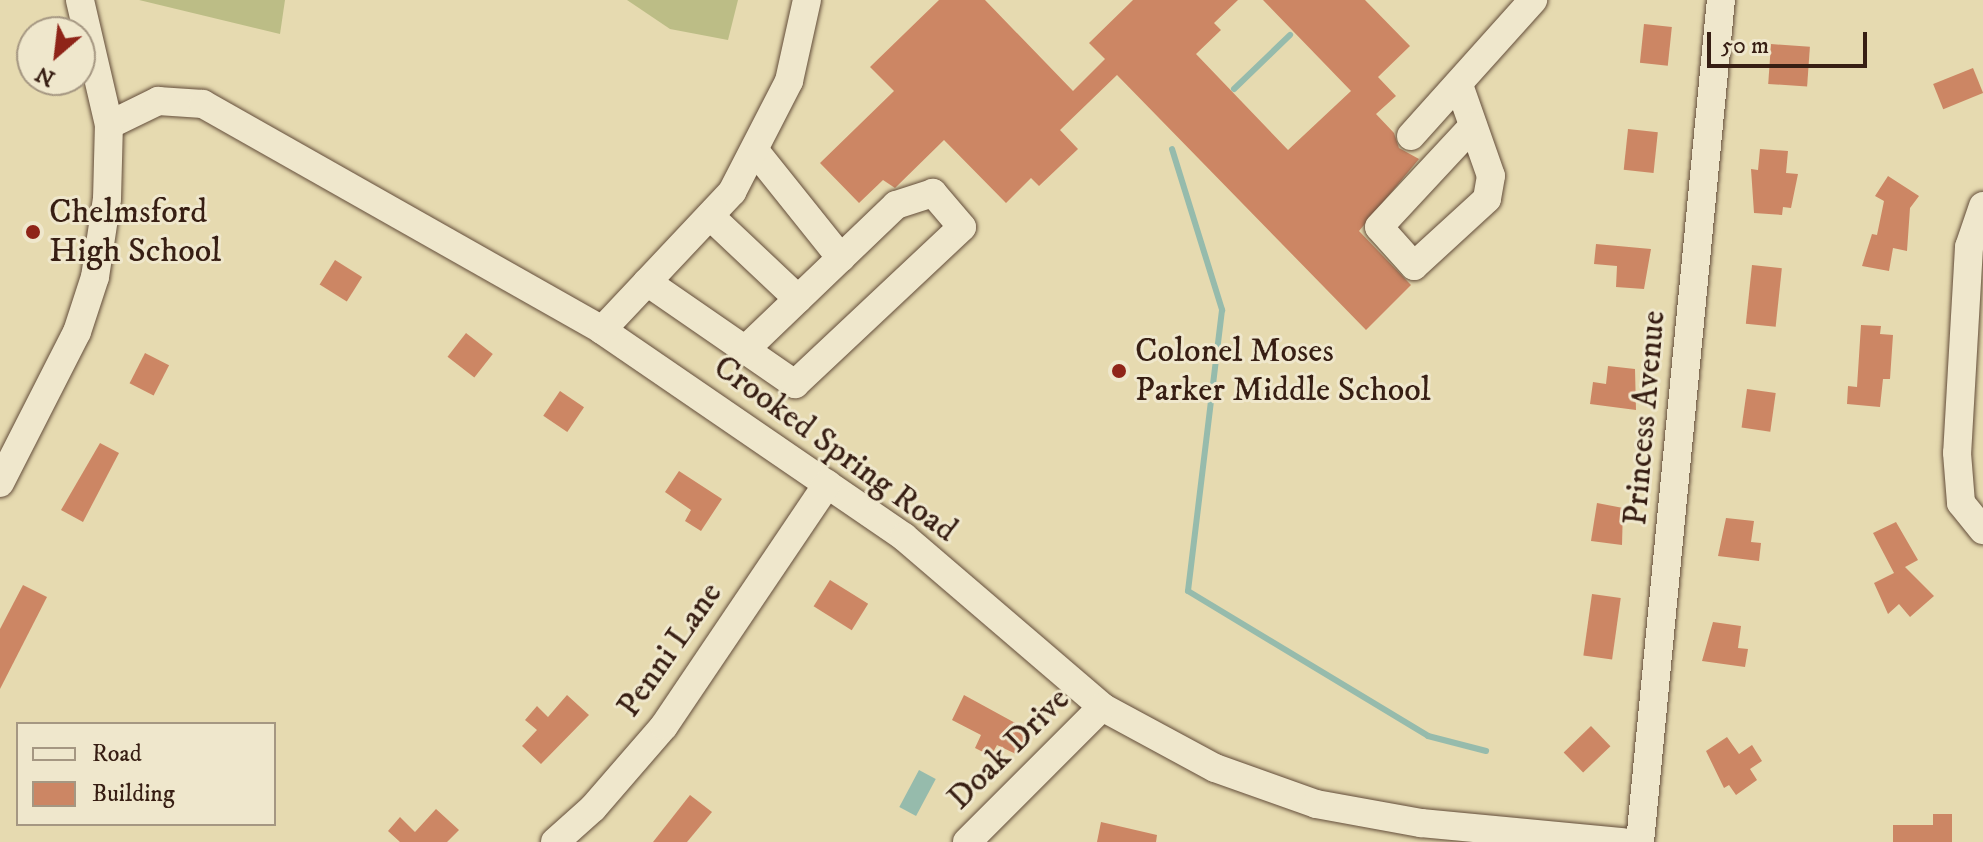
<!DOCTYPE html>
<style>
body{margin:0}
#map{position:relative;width:1983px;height:842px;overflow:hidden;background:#e6dab0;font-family:"IM FELL DW Pica",serif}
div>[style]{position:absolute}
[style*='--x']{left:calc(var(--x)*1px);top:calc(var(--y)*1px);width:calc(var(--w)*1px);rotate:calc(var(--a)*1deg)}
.green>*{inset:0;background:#bcbd86}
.water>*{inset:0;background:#96bbac;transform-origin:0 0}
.stream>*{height:6px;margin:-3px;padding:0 3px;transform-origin:3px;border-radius:3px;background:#96bbac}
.building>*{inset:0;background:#cc8664;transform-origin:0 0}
.roads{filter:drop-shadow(0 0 2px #634d3a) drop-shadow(0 0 2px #634d3a)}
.minor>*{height:28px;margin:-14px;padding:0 14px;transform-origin:14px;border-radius:14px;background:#efe7cc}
.dots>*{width:22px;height:22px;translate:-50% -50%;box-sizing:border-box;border:4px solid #efe7cc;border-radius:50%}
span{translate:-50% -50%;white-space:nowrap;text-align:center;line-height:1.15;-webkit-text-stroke:6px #efe7cc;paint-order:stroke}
.poi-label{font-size:34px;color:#371e13}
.left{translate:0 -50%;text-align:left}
.street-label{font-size:34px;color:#371e13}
.legend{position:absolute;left:16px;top:722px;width:260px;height:104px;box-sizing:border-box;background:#efe7cc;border:2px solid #a59782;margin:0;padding:10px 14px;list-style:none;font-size:24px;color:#371e13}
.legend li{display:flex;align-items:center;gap:16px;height:40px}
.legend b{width:40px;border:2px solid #a59782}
.north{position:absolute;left:16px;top:16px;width:80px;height:80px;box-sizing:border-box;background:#efe7cc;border:2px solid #a59782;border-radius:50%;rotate:208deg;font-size:22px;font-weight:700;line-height:32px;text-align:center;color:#371e13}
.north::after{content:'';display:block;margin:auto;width:28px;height:36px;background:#8f2418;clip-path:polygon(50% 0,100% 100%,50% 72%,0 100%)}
.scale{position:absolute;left:1707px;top:32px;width:160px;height:36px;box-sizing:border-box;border:4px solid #371e13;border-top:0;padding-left:10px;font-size:24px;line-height:28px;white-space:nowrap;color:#371e13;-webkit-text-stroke:6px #efe7cc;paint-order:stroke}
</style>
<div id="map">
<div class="green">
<i style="clip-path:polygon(139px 0,285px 0,280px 34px)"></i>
<i style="clip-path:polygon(627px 0,738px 0,728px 40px,670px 29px)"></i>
</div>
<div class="water">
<i style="left:919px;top:770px;width:19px;height:42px;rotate:28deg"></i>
</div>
<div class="stream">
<i style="--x:1234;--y:89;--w:78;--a:-44"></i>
<i style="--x:1172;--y:149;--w:169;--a:72.7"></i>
<i style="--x:1222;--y:310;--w:283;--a:96.9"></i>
<i style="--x:1188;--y:591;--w:280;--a:31.1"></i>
<i style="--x:1428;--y:736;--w:60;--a:14.5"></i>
</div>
<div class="building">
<i style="clip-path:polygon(939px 0,985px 0,1073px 91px,1105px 59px,1089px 43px,1133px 0,1238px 0,1214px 23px,1221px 30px,1196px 54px,1288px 150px,1351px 91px,1263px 0,1365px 0,1410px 46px,1378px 77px,1396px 96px,1376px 114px,1394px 133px,1399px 148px,1419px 159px,1359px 231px,1411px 285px,1366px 330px,1117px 75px,1060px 130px,1078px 149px,1039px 186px,1031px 178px,1006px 203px,944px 140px,895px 188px,883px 180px,859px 203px,820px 163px,894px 91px,870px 67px)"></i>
<i style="left:1644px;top:24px;width:28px;height:39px;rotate:6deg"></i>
<i style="left:1771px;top:44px;width:39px;height:40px;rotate:4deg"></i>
<i style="left:1973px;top:68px;width:27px;height:43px;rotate:68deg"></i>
<i style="left:1628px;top:129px;width:30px;height:41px;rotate:6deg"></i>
<i style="clip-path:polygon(1760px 149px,1788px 151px,1786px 173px,1798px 174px,1791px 208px,1783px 207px,1782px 215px,1754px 213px,1751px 169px,1758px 170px)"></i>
<i style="clip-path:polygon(1888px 176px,1919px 196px,1910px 208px,1907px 251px,1893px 248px,1889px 271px,1862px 266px,1872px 234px,1877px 235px,1884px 201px,1875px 196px)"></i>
<i style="clip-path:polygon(1596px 244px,1651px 249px,1644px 289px,1616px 287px,1617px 266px,1594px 264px)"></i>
<i style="left:335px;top:260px;width:32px;height:29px;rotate:32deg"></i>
<i style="left:1752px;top:265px;width:30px;height:59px;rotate:6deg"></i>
<i style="clip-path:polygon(1861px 325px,1881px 326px,1880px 334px,1893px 335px,1890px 379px,1883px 379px,1880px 407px,1847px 404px,1848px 386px,1857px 387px)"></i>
<i style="left:466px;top:333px;width:34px;height:30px;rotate:38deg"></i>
<i style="left:145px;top:353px;width:27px;height:34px;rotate:27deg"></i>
<i style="clip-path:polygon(1608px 366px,1635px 369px,1636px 410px,1590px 404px,1593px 382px,1606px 384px)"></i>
<i style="left:1747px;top:389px;width:29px;height:39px;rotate:8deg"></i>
<i style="left:560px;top:391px;width:29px;height:30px;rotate:34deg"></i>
<i style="clip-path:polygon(100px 443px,119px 453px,83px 522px,61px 510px)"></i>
<i style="clip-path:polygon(679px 471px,722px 499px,701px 531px,685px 521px,691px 510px,665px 492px)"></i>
<i style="clip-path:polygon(1597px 503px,1623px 508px,1622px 545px,1591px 541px)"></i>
<i style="clip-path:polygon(1726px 518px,1754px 521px,1751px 542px,1761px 543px,1759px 561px,1718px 556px)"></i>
<i style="clip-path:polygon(1896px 522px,1918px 560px,1905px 567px,1934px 596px,1910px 617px,1899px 604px,1888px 614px,1874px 583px,1894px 573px,1873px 533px)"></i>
<i style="left:830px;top:580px;width:45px;height:31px;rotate:32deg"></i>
<i style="clip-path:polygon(23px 585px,47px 597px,0 689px,0 629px)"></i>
<i style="left:1592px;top:594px;width:29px;height:62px;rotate:8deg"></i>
<i style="clip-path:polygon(1713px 622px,1741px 626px,1738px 648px,1748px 649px,1745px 667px,1702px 661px)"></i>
<i style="clip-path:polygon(567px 695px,589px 715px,541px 764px,522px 746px,537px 730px,525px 720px,537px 706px,548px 717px)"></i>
<i style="clip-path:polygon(964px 695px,1030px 731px,1018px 755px,997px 745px,991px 756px,975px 748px,981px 735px,952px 720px)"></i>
<i style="left:1591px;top:726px;width:28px;height:38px;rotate:46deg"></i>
<i style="clip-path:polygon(1727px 737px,1739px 754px,1752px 745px,1762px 761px,1750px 769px,1757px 780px,1736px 795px,1729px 785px,1724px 788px,1706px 751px)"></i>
<i style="clip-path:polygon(690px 795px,712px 812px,687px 842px,653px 842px)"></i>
<i style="clip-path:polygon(436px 809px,459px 830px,447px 842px,400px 842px,388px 831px,400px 817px,415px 832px)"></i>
<i style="clip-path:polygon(1933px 814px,1952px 814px,1952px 842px,1893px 842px,1893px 825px,1933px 825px)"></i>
<i style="clip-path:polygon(1101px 822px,1157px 835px,1156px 842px,1097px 842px)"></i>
</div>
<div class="roads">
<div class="minor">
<i style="--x:1459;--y:85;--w:96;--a:70.6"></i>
<i style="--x:1491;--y:176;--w:23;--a:100"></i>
<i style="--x:1487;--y:199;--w:99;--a:137.5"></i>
<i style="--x:1414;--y:266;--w:52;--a:-131.9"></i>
<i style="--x:1379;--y:227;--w:138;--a:-47.1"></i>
<i style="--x:109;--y:125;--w:55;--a:-26.1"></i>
<i style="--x:158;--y:101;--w:45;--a:3.8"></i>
<i style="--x:203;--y:104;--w:459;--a:29.5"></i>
<i style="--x:602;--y:330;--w:366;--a:34.4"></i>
<i style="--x:904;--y:537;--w:261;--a:40.6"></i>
<i style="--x:1102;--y:707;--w:128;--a:28.4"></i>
<i style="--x:1215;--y:768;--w:107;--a:19.6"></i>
<i style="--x:1316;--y:804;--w:107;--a:10.3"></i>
<i style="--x:1421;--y:823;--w:203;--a:5.4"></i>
<i style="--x:1411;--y:136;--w:183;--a:-48.1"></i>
<i style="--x:756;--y:152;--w:136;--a:51.3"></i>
<i style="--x:1983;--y:206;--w:43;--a:108.9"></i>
<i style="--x:1969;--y:247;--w:206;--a:93.3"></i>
<i style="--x:1957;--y:453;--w:50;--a:85.4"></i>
<i style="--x:1961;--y:503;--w:35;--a:51"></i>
<i style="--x:710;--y:216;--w:121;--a:43.3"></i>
<i style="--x:647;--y:282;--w:180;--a:34.6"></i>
<i style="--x:795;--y:384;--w:229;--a:-43.2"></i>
<i style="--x:962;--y:227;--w:45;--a:-130.5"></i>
<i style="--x:933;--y:193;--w:39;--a:162"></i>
<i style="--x:896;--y:205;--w:209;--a:136.2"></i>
<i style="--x:602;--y:330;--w:190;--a:-46.7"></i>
<i style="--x:732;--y:192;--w:125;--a:-62.8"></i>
<i style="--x:789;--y:81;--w:83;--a:-77.5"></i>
<i style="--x:0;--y:483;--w:169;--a:-63"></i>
<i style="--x:77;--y:332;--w:58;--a:-71.9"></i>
<i style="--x:95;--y:277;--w:79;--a:-81.3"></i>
<i style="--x:107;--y:199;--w:74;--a:-88.5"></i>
<i style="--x:109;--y:125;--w:128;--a:-103.1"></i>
<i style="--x:555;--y:842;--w:51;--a:-41.8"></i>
<i style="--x:593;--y:808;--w:108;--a:-49.1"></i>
<i style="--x:664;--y:726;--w:292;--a:-56"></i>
<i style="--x:967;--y:842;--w:191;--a:-45"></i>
<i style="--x:1640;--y:842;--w:846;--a:-84.51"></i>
</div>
</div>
<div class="dots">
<i style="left:33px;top:232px;background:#8f2418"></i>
<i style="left:1119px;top:371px;background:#8f2418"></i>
</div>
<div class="poi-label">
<span class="left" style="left:49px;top:232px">Chelmsford<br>High School</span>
<span class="left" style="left:1135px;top:371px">Colonel Moses<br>Parker Middle School</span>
</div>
<div class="street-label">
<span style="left:1645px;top:418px;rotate:-85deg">Princess Avenue</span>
<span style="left:835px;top:449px;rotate:36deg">Crooked Spring Road</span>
<span style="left:670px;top:650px;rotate:-55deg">Penni Lane</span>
<span style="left:1009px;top:749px;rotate:-45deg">Doak Drive</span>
</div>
<ul class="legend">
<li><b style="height:10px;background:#efe7cc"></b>Road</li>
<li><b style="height:22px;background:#cc8664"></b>Building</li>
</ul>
<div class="north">N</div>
<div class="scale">50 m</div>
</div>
